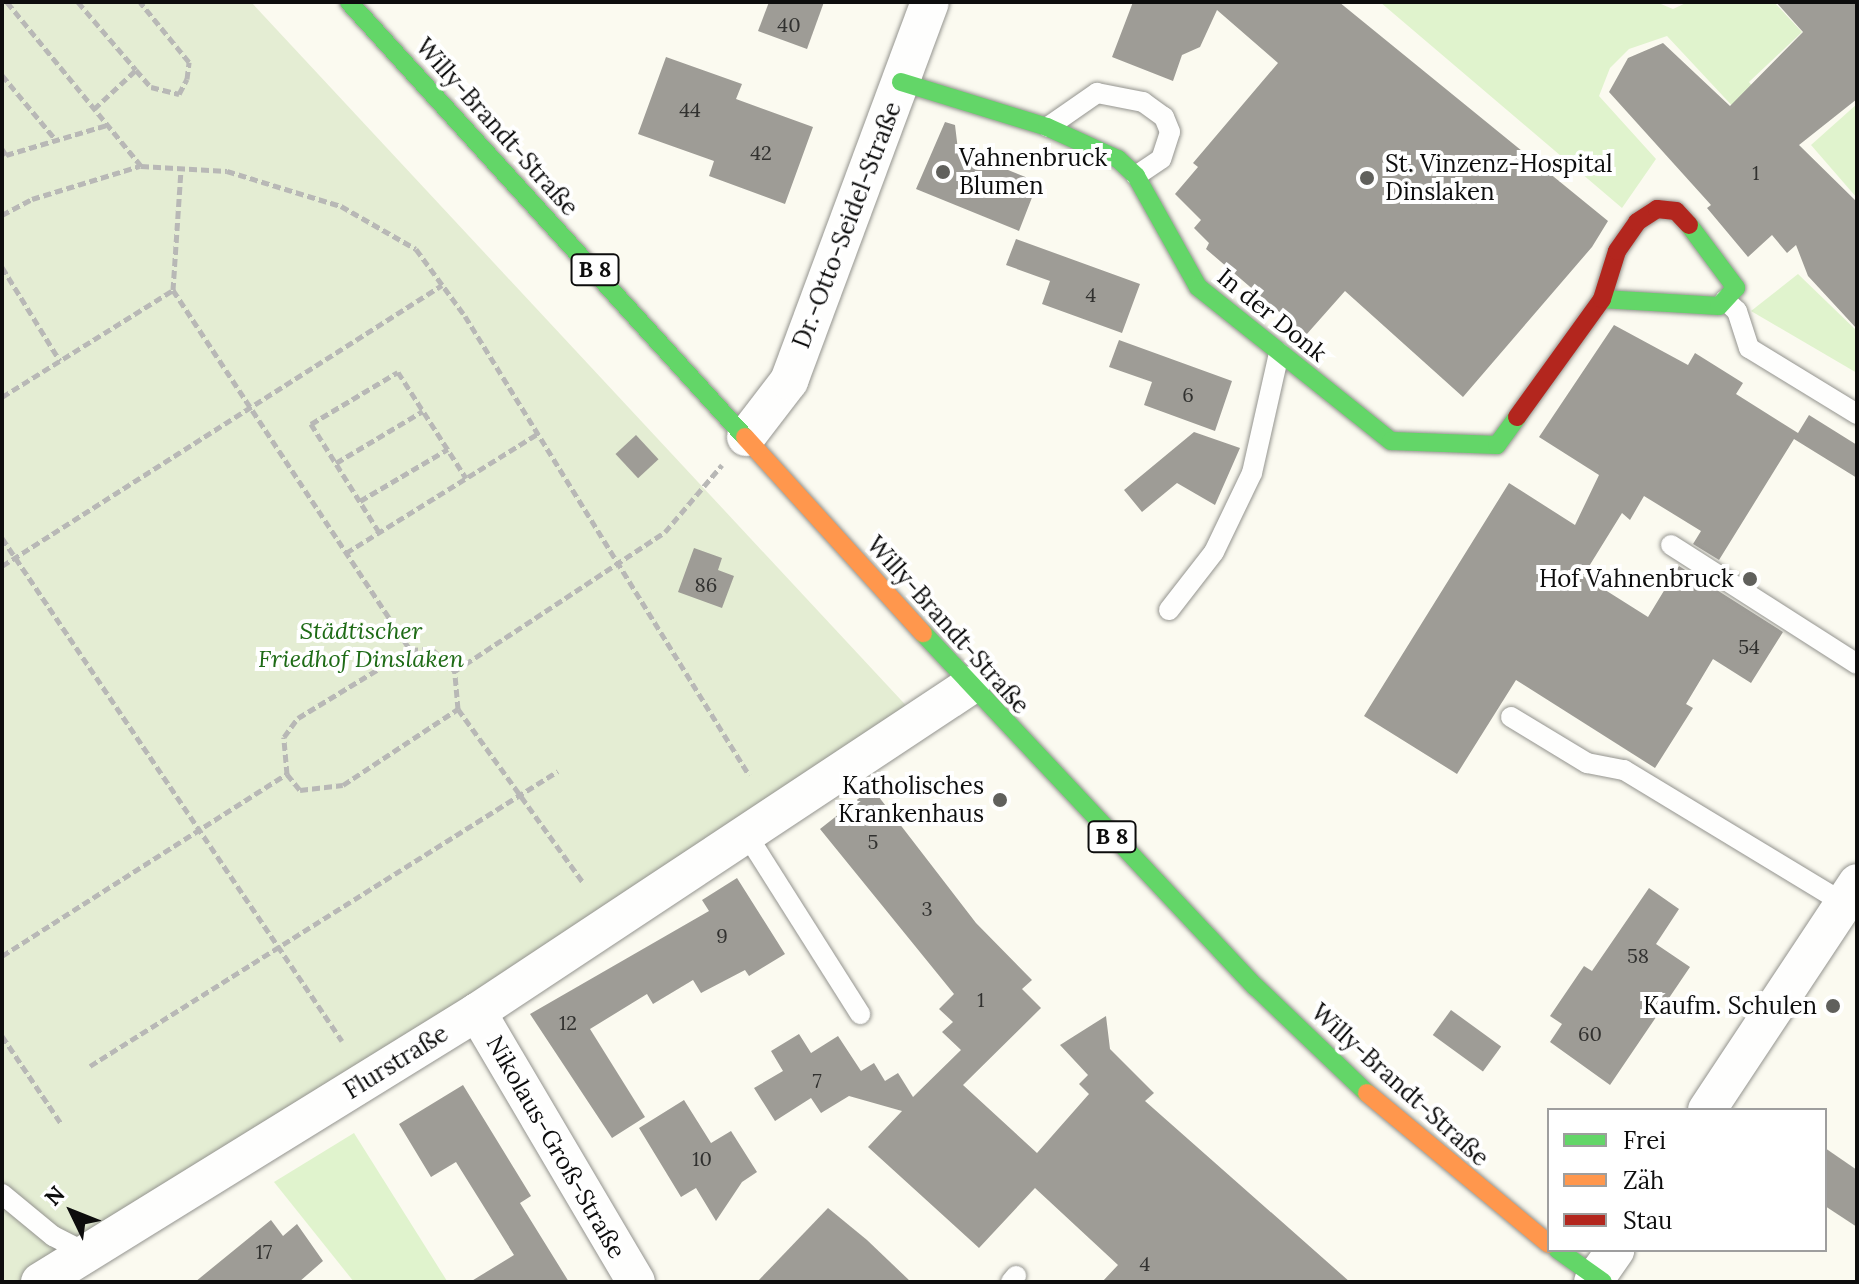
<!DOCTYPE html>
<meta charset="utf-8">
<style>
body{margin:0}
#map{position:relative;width:1859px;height:1284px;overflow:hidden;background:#fbfaf0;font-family:Lora,serif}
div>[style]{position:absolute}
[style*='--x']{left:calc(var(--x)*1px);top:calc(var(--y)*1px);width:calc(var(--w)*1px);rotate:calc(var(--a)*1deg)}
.green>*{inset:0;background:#e0f3cd}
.cemetery>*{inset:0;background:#e4edd3}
.building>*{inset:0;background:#9e9c96;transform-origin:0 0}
.path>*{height:5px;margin-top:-2.5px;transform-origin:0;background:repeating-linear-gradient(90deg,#b8b8b6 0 8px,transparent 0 12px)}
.roads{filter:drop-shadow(0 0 2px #94948f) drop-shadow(0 0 2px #94948f)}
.lane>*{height:20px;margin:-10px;padding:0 10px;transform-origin:10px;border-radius:10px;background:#fefefd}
.street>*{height:38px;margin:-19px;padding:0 19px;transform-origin:19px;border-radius:19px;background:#fefefd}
.fast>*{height:18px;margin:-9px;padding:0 9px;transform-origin:9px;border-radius:9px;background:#63d668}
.slow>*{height:18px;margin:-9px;padding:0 9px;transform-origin:9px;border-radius:9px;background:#ff974d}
.jam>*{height:18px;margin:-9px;padding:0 9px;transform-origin:9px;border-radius:9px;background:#b3261e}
.dots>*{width:22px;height:22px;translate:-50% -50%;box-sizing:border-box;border:4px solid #fff;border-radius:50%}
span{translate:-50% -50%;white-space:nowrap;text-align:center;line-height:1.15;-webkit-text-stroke:8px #fff;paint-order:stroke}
.number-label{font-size:20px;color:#31312f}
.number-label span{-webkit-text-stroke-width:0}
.shield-label span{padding:2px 6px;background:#fff;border:2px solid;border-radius:6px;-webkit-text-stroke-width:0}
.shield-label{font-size:22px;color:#0d0d0d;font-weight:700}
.street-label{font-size:24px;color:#0d0d0d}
.poi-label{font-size:24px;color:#0d0d0d}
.left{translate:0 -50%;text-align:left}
.right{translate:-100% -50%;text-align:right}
.park-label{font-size:24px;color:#1e6b16;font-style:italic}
.frame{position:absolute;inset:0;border:4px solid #0d0d0d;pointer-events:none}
.legend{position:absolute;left:1547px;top:1108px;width:280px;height:144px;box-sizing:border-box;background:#fff;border:2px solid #9e9e9e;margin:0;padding:10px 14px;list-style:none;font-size:24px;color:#0d0d0d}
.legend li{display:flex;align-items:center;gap:16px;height:40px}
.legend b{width:40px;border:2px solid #9e9e9e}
.north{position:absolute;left:32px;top:1172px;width:80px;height:80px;-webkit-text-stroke:6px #fff;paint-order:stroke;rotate:313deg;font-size:22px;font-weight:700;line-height:32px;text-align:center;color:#0d0d0d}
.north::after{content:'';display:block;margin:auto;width:28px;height:36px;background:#0d0d0d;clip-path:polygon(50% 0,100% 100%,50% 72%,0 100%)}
</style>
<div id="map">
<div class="green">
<i style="clip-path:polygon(1380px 2px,1656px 2px,1673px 9px,1688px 2px,1774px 2px,1802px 32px,1749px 82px,1758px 93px,1737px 111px,1667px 36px,1629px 49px,1610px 68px,1599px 96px,1656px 159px,1622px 208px)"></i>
<i style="clip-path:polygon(1857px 104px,1857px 198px,1811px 145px)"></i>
<i style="clip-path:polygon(1798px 274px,1857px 331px,1857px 373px,1751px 311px)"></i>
<i style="clip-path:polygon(354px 1133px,447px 1281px,354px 1282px,274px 1182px)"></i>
</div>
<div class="cemetery">
<i style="clip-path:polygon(2px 2px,251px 2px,914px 714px,26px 1282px,2px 1282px)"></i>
</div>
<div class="building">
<i style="clip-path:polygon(769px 2px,824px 2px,807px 49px,758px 31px)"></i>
<i style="clip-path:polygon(1133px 2px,1339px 2px,1608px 221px,1592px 247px,1463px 397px,1345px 291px,1306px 335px,1206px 249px,1209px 243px,1194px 228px,1201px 220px,1175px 194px,1198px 167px,1193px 163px,1278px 63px,1217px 10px,1200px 47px,1182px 55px,1173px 81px,1112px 57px)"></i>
<i style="clip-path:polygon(1776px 2px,1857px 2px,1857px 99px,1799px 145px,1857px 202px,1857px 329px,1808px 276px,1796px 245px,1787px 253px,1772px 235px,1748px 257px,1707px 208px,1711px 205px,1609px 92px,1628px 58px,1663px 43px,1730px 106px,1803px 32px)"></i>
<i style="clip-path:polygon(666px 57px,742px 84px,736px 99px,813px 127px,785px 204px,709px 176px,714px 161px,638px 134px)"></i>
<i style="clip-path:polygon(945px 122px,955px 125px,958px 150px,1038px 182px,1019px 231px,916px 189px)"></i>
<i style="clip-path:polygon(1016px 239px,1140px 284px,1122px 333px,1042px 304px,1050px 281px,1006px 265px)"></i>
<i style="clip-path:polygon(1614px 325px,1688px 365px,1695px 353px,1743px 383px,1736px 394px,1798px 433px,1809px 415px,1857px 445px,1857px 478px,1794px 439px,1719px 560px,1693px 544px,1701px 531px,1644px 496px,1630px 520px,1622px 513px,1583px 576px,1648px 617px,1679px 566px,1783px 632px,1751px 683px,1713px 659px,1686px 704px,1693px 708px,1655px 768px,1516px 680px,1457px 774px,1364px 716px,1509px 483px,1575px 525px,1599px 475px,1539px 437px)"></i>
<i style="clip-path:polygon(1119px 340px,1232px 381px,1215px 431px,1144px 405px,1152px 382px,1109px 367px)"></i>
<i style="clip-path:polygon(1194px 432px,1240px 448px,1215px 505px,1177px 483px,1142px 512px,1124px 490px)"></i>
<i style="left:636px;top:435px;width:33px;height:28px;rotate:47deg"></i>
<i style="clip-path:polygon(694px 548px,722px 558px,718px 570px,734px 576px,722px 608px,678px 592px)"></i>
<i style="clip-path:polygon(872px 788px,976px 923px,1032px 980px,1022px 989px,1041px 1008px,963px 1085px,1037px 1153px,1089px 1094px,1079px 1084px,1088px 1075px,1060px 1045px,1106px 1016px,1110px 1049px,1154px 1093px,1145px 1101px,1350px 1282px,1102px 1282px,1118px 1265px,1035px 1188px,979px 1248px,868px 1147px,902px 1111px,849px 1096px,821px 1113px,811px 1098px,775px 1121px,754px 1088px,783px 1071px,771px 1051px,799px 1034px,811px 1053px,838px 1036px,861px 1071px,874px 1063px,885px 1081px,898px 1073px,913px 1097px,961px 1050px,942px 1032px,953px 1022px,939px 1009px,954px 994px,820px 829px)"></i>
<i style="clip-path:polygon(737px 878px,785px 954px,749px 976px,745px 970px,701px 993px,693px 980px,653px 1004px,647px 994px,590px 1029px,645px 1117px,612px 1138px,530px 1014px,709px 911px,702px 900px)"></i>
<i style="clip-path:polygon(1649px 888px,1679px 909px,1656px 944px,1690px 967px,1610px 1085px,1550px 1042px,1562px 1024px,1550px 1016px,1584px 966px,1592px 971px)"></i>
<i style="left:1451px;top:1010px;width:62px;height:31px;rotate:36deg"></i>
<i style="clip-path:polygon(463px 1085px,531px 1196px,520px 1203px,569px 1282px,470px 1282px,514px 1255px,456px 1162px,431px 1177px,399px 1124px)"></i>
<i style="clip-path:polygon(684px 1100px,711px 1143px,731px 1131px,757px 1172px,742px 1182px,716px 1221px,696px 1188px,681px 1197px,639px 1128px)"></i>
<i style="clip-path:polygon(1825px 1148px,1857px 1170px,1857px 1227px,1825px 1206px)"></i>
<i style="clip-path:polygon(828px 1208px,867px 1240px,911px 1282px,757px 1282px)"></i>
<i style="clip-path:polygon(271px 1220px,283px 1236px,297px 1224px,323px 1261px,299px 1282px,195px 1282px)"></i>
</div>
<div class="path">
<i style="--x:7;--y:2;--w:212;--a:50.7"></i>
<i style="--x:141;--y:166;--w:86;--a:3.3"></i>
<i style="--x:227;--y:171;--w:119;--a:17.1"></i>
<i style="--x:341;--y:206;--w:86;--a:29.8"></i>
<i style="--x:416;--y:249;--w:83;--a:53.8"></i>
<i style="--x:465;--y:316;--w:540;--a:58.25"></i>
<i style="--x:78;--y:2;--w:89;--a:49.5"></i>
<i style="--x:2;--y:75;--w:85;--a:50.3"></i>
<i style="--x:94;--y:109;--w:57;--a:-42.9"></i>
<i style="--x:136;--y:70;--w:23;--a:49"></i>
<i style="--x:151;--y:87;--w:29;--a:14"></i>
<i style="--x:179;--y:94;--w:17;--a:-62"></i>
<i style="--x:187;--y:79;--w:17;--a:-83"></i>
<i style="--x:189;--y:62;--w:77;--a:-129.2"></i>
<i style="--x:2;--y:149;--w:7;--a:56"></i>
<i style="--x:6;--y:155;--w:105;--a:-16.5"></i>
<i style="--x:2;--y:215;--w:34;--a:-28"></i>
<i style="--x:32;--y:199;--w:113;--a:-17"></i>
<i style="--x:2;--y:267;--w:110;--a:58.3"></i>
<i style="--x:173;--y:290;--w:122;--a:-86.2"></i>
<i style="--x:2;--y:397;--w:202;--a:-32"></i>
<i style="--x:173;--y:290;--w:431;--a:56.6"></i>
<i style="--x:336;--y:463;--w:101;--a:-30.9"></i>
<i style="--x:360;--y:501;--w:102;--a:-30.6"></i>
<i style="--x:379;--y:532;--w:128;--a:-122.2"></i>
<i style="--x:311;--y:424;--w:101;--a:-30.9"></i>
<i style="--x:398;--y:372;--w:126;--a:57.3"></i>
<i style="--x:2;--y:538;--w:607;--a:55.94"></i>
<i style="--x:346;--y:553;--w:225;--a:-31.9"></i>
<i style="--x:2;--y:566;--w:522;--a:-32.56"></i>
<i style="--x:458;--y:709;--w:213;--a:54.2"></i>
<i style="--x:287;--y:774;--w:37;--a:-95"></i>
<i style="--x:284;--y:737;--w:24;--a:-54"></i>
<i style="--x:298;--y:718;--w:131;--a:-31.3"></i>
<i style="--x:410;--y:650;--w:22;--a:-3"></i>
<i style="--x:432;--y:649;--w:32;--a:44"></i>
<i style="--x:2;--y:956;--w:338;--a:-32.6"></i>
<i style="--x:287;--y:774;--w:21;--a:51"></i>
<i style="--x:300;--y:790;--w:43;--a:-6.6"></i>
<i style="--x:343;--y:785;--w:138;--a:-33.5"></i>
<i style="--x:458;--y:709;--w:38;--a:-95"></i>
<i style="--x:455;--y:671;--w:252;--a:-33.5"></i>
<i style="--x:665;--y:532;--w:88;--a:-49.6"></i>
<i style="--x:2;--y:1036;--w:107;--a:56"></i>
<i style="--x:90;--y:1066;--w:553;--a:-32.22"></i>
</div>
<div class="roads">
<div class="lane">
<i style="--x:1048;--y:127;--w:60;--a:-34.8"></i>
<i style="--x:1097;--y:93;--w:47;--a:11.1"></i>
<i style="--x:1143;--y:102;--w:26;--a:36"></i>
<i style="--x:1164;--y:117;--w:16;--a:68"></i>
<i style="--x:1170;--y:132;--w:28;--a:108"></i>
<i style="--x:1161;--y:159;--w:30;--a:146"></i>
<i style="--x:1725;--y:300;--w:16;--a:43"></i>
<i style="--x:1737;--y:311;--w:39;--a:72"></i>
<i style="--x:1749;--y:348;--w:127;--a:31.4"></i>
<i style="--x:1671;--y:545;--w:221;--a:32.6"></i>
<i style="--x:1169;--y:610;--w:73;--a:-52.2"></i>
<i style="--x:1214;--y:552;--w:88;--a:-64.3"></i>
<i style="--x:1252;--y:473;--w:123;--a:-77.3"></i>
<i style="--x:1511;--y:717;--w:89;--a:31.2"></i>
<i style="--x:1587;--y:763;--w:38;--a:11"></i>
<i style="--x:1624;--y:770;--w:257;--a:31.2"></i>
<i style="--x:747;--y:835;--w:212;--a:57.7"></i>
<i style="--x:2;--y:1194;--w:66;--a:39.5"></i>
<i style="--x:53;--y:1236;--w:38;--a:27"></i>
<i style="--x:1011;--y:1282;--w:8;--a:-50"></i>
</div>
<div class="street">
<i style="--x:746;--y:437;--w:71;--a:-52.5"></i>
<i style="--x:789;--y:381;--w:404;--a:-69.6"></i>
<i style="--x:477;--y:1012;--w:313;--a:59.5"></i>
<i style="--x:1707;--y:1110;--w:272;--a:-56.5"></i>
<i style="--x:40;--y:1282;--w:514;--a:-31.71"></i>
<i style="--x:477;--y:1012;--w:592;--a:-33.5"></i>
<i style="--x:1593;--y:1282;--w:39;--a:-55"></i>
</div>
<div class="fast">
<i style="--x:349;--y:2;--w:588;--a:47.69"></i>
<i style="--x:901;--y:82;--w:153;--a:17.1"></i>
<i style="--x:1047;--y:127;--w:78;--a:24.3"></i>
<i style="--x:1118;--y:159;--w:25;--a:43"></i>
<i style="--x:1136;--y:176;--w:127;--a:60.8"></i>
<i style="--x:1198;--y:287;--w:247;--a:38.6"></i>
<i style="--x:1391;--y:441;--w:106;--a:2.2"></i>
<i style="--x:1497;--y:445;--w:34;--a:-54"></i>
<i style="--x:1602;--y:299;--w:117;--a:3.4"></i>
<i style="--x:1719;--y:306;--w:25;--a:-47"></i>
<i style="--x:1736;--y:288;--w:79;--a:-126.7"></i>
<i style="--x:923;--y:633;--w:486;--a:46.8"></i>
<i style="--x:1256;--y:987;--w:153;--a:43.7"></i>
<i style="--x:1558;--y:1250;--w:55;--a:35.4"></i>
</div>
<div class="slow">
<i style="--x:745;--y:437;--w:265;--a:47.8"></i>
<i style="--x:1367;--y:1093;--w:236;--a:39.7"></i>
</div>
<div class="jam">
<i style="--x:1517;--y:417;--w:145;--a:-54.2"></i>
<i style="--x:1602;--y:299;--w:50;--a:-72.6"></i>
<i style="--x:1617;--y:251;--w:35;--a:-55"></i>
<i style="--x:1637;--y:222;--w:24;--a:-33"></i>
<i style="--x:1657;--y:209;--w:19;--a:6"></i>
<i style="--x:1676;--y:211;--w:19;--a:47"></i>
</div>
</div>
<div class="dots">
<i style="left:943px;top:172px;background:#60605c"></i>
<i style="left:1367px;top:178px;background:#60605c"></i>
<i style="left:1750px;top:579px;background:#60605c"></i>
<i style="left:1000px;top:800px;background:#60605c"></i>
<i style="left:1833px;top:1006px;background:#60605c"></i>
</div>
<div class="number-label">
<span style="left:789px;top:24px">40</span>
<span style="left:690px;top:109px">44</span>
<span style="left:761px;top:152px">42</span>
<span style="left:1756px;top:172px">1</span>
<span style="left:1091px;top:294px">4</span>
<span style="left:1188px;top:394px">6</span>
<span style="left:706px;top:584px">86</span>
<span style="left:1749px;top:646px">54</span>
<span style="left:873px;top:841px">5</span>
<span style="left:927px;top:908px">3</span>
<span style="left:722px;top:935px">9</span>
<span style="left:1638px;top:955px">58</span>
<span style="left:981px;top:999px">1</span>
<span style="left:568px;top:1022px">12</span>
<span style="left:1590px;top:1033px">60</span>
<span style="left:817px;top:1080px">7</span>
<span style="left:702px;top:1158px">10</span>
<span style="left:264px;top:1251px">17</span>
<span style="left:1145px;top:1263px">4</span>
</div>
<div class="shield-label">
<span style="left:595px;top:270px">B 8</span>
<span style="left:1112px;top:837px">B 8</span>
</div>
<div class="street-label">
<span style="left:497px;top:127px;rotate:48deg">Willy-Brandt-Straße</span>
<span style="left:847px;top:225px;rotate:-69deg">Dr.-Otto-Seidel-Straße</span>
<span style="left:1272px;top:315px;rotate:39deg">In der Donk</span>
<span style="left:948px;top:625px;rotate:48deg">Willy-Brandt-Straße</span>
<span style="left:396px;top:1062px;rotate:-32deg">Flurstraße</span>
<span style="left:1400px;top:1085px;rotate:42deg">Willy-Brandt-Straße</span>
<span style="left:556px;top:1147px;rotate:60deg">Nikolaus-Groß-Straße</span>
</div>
<div class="poi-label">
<span class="left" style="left:959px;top:172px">Vahnenbruck<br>Blumen</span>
<span class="left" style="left:1385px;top:178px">St. Vinzenz-Hospital<br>Dinslaken</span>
<span class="right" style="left:1734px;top:579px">Hof Vahnenbruck</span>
<span class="right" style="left:984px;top:800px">Katholisches<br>Krankenhaus</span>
<span class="right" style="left:1817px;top:1006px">Kaufm. Schulen</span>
</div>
<div class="park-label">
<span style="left:361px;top:645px">Städtischer<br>Friedhof Dinslaken</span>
</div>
<div class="frame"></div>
<ul class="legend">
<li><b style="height:10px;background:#63d668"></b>Frei</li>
<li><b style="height:10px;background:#ff974d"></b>Zäh</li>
<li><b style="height:10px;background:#b3261e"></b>Stau</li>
</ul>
<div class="north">N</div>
</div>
